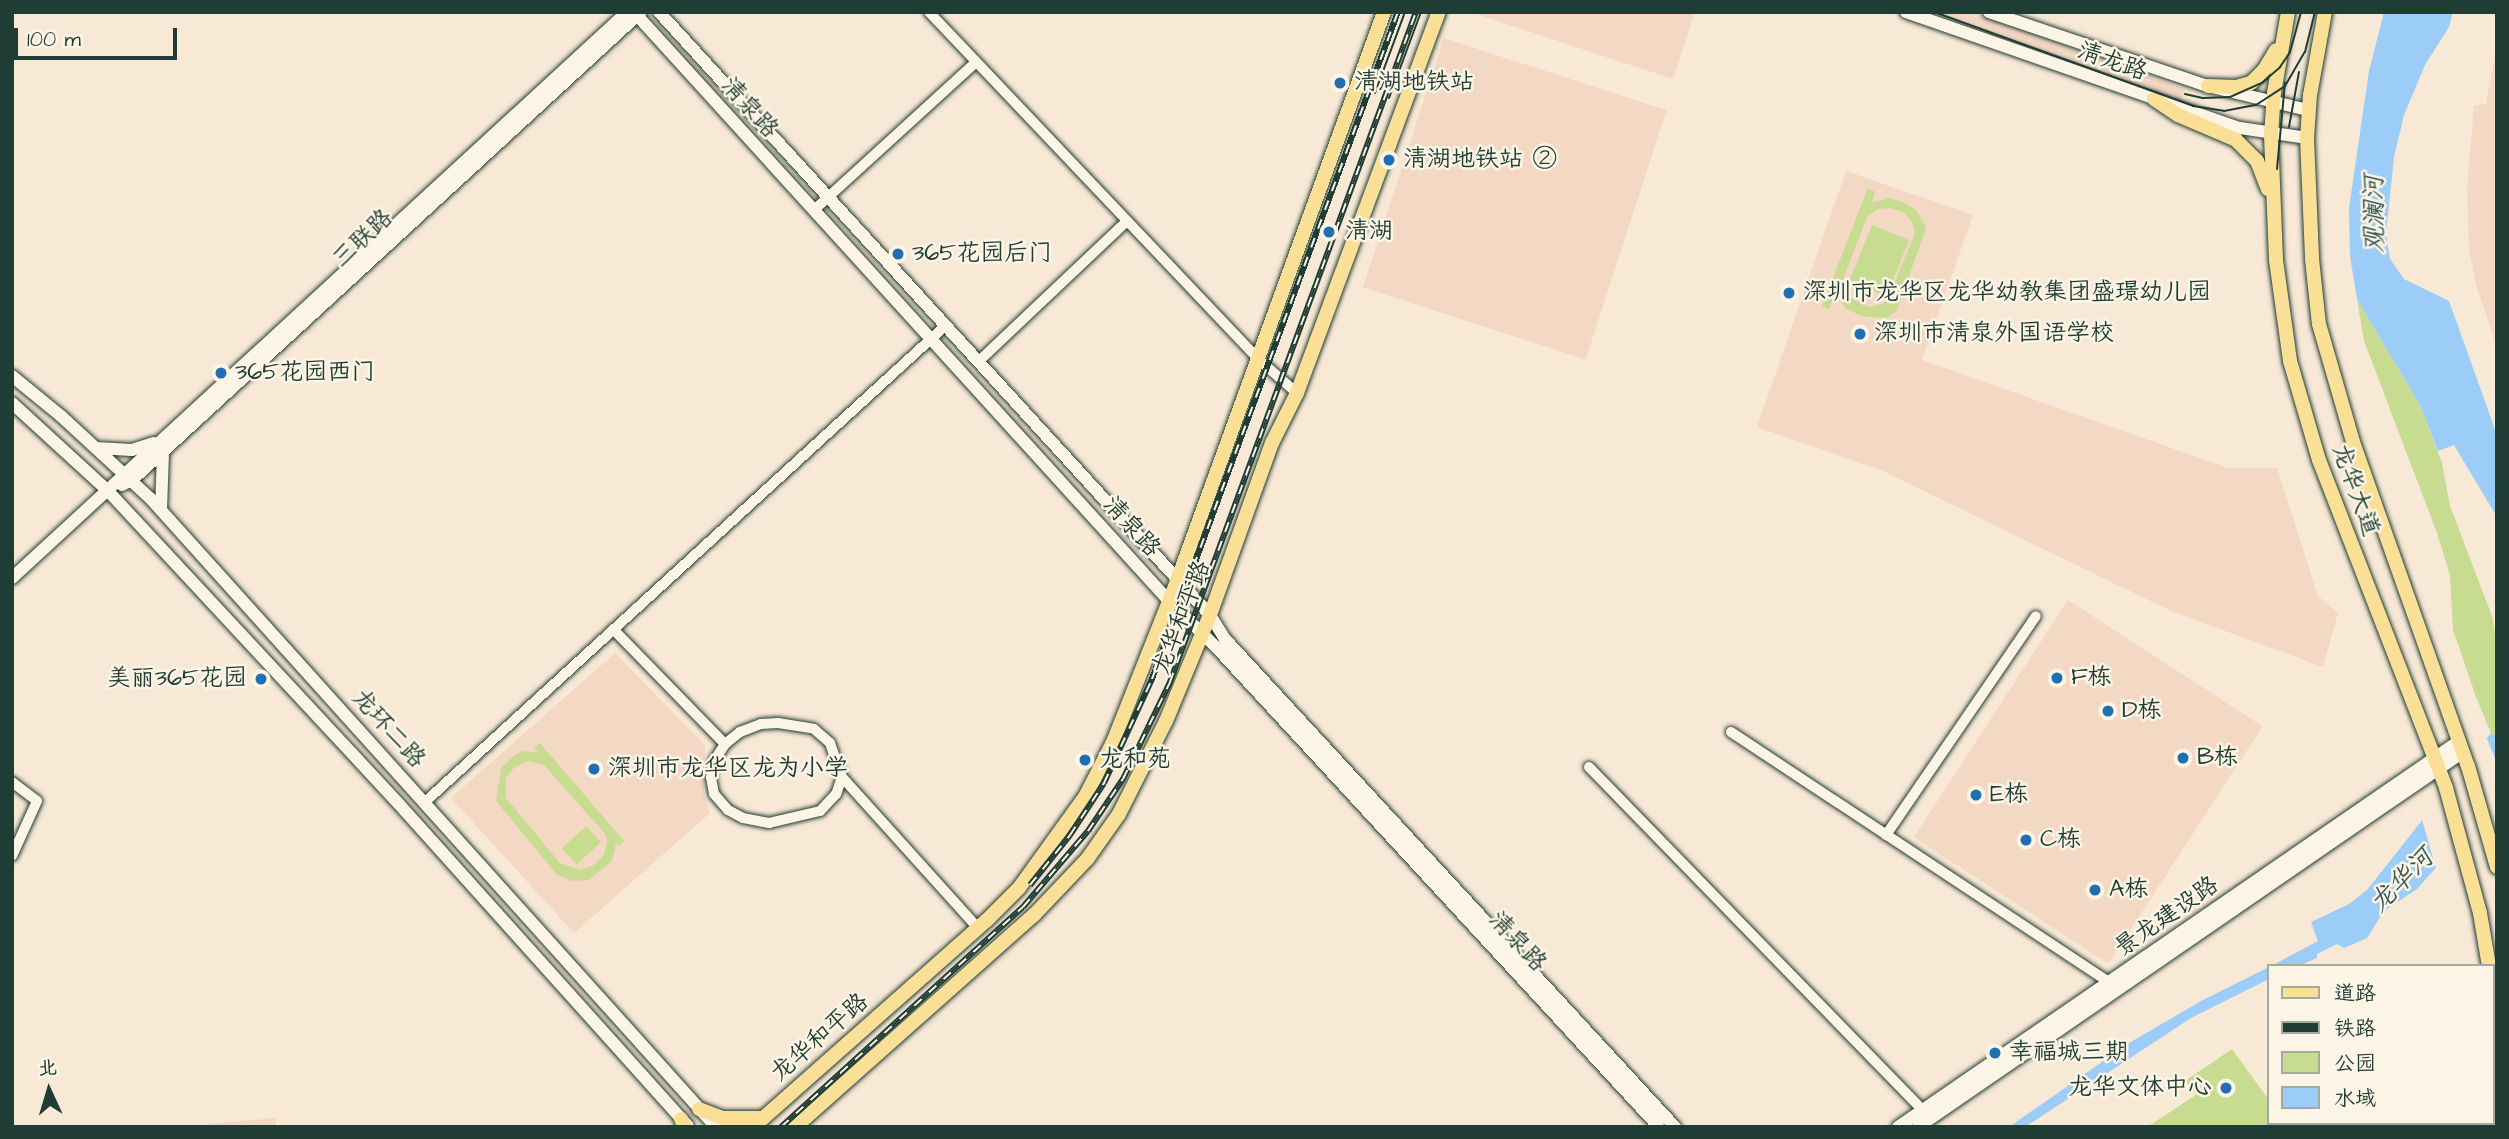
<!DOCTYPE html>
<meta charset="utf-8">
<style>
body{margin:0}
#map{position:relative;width:2509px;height:1139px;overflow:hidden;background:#f8e8d6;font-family:"Architects Daughter","LXGW WenKai TC",sans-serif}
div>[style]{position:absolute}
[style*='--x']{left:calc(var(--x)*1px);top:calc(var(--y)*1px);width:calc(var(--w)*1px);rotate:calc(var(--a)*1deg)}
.built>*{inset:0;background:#f3d8c4;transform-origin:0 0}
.green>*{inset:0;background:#c8dc91;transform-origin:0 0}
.water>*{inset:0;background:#9cccf8}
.pier>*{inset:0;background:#f8e8d6}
.roads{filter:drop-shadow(0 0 2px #1f3d34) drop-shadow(0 0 2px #1f3d34)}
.minor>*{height:10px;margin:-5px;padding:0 5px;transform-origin:5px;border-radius:5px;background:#fcf5e5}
.tertiary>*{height:12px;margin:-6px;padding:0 6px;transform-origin:6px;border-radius:6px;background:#fcf5e5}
.secondary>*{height:12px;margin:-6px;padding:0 6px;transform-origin:6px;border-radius:6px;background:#fcf5e5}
.primary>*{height:14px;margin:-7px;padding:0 7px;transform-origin:7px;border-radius:7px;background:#fadf96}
.tram>*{height:2px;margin:-1px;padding:0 1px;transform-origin:1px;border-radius:1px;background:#1f3d34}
.rail>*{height:6px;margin-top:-3px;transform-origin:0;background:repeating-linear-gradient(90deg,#fcf5e5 0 10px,#1f3d34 0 20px);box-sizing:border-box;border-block:2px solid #1f3d34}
.dots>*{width:19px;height:19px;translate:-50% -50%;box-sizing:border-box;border:4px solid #fcf5e5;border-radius:50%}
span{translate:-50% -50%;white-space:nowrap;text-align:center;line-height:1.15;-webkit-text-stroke:5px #fcf5e5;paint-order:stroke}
.street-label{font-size:24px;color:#1f3d34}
.poi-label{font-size:24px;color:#1f3d34}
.left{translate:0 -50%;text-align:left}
.right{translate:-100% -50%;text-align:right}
.water-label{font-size:26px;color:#385a5b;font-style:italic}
.frame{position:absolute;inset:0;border:14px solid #1f3d34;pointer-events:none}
.legend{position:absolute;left:2267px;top:964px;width:228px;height:161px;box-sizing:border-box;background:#fcf5e5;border:2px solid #a4ab9e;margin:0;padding:9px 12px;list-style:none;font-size:21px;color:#1f3d34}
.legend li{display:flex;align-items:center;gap:14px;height:35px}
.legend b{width:35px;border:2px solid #a4ab9e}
.north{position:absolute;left:14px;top:1055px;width:70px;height:70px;-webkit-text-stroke:5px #fcf5e5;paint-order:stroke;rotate:356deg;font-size:19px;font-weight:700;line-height:28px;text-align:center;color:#1f3d34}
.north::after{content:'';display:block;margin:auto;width:24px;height:32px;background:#1f3d34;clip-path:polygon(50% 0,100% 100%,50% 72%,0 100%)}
.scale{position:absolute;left:14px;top:28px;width:163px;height:32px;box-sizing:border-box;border:4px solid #1f3d34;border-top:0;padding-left:9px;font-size:21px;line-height:24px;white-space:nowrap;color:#1f3d34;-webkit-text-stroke:5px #fcf5e5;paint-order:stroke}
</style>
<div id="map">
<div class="built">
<i style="clip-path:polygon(1470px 12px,1695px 12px,1673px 79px)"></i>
<i style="clip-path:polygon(1922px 12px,1974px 12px,2185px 89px,2180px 103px)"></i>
<i style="left:1444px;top:38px;width:234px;height:262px;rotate:18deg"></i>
<i style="clip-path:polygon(2497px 46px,2497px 347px,2476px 285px,2469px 248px,2467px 188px,2474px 106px,2486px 104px)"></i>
<i style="clip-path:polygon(1846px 171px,1973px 215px,1922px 360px,2228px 468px,2277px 468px,2318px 596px,2338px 613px,2323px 667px,2171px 611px,1883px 471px,1757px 427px)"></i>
<i style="left:2068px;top:600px;width:232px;height:283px;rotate:33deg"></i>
<i style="clip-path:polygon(615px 653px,705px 745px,704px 794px,710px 813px,574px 933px,451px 798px)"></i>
<i style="clip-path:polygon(276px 1118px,276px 1127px,194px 1127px,194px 1125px)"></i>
</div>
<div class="green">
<i style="clip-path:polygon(evenodd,1868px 188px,1875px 192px,1872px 203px,1890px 198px,1905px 203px,1916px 210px,1926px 228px,1897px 310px,1889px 317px,1880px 318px,1861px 316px,1845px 308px,1836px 293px,1829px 309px,1822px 306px,1868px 188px,1891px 208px,1905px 213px,1912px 222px,1915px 233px,1888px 299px,1882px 304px,1869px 307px,1850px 298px,1844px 288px,1844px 277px,1867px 217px,1877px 209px,1891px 208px)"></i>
<i style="left:1872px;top:225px;width:40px;height:61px;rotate:22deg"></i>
<i style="clip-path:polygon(2357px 299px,2421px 407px,2442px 463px,2450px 506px,2492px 616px,2497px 644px,2497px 738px,2491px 733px,2476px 697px,2453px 630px,2450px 575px,2437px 533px,2364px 341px)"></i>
<i style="clip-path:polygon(evenodd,540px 743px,624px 841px,619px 846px,616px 843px,612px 861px,589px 880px,572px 881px,557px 875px,496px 801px,501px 768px,515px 755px,524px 751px,538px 753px,534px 748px,540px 743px,528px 761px,544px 765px,605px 834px,607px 841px,604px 855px,594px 865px,580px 870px,560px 863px,506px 798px,506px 778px,514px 768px,528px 761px)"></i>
<i style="left:586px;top:826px;width:22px;height:33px;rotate:47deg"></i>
<i style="clip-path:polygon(2232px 1049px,2269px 1100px,2269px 1123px,2287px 1123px,2289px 1127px,2147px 1127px,2196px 1095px,2185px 1081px)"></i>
</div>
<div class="water">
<i style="clip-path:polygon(2384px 12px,2453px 12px,2449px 27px,2425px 65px,2404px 115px,2394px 157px,2386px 234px,2390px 259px,2404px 279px,2449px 301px,2497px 435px,2497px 517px,2454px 445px,2438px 451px,2421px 407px,2357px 299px,2350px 256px,2349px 208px,2369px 71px)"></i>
<i style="clip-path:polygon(2491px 733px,2497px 738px,2497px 799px,2417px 889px,2384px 911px,2367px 938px,2344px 948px,2337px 944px,2317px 954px,2317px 958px,2298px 966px,2271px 966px,2318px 941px,2311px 922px,2349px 904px,2367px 890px)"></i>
<i style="clip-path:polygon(2269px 967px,2269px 979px,2191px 1018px,2025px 1127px,2009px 1127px,2129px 1043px,2201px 1001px)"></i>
</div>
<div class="pier">
<i style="clip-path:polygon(2485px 734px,2497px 763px,2497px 804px,2437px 873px,2421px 816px)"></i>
</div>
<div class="roads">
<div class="minor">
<i style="--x:929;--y:12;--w:477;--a:46.5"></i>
<i style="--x:1257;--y:358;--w:53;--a:41.2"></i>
<i style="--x:814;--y:210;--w:219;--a:-42.4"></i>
<i style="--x:978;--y:362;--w:205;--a:-43.4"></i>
<i style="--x:614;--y:630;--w:159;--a:45.8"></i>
<i style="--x:1731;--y:732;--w:453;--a:33.5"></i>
<i style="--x:1589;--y:767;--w:482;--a:45.8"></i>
<i style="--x:842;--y:777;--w:18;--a:109"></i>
<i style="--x:836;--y:794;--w:23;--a:133"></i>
<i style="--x:820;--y:811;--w:52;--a:166.8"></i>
<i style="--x:769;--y:823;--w:26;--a:-169"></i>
<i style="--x:743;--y:818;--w:17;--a:-152"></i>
<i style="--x:728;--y:810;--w:21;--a:-131"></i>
<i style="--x:714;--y:794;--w:17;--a:-100"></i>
<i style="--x:711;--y:777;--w:16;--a:-79"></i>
<i style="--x:714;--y:761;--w:20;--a:-57"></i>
<i style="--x:725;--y:744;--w:19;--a:-39"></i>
<i style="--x:740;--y:732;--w:22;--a:-21"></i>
<i style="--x:761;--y:724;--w:17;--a:-3"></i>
<i style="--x:778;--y:723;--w:36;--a:9"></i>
<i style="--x:814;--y:729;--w:21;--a:41"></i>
<i style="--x:830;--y:743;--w:36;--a:71"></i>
<i style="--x:842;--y:777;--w:203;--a:48"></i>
<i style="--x:12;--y:782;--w:31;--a:37"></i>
<i style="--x:37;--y:801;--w:60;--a:114.4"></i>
<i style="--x:425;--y:802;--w:705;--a:-42.47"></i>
<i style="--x:1886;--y:835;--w:265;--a:-55.6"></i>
</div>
<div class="tertiary">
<i style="--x:1906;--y:12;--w:354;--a:19.2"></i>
<i style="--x:2240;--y:128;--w:68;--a:8.5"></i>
<i style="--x:1989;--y:12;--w:231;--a:18.7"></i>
<i style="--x:2208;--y:86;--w:103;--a:13.5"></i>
<i style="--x:96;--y:448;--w:36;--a:3"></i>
<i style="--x:132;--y:450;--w:23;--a:-18"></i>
<i style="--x:122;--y:485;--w:11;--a:-27"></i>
<i style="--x:132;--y:480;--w:691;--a:-42.6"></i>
<i style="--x:161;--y:510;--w:58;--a:-88"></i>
<i style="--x:12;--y:578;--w:836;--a:-42.62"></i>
</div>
<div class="secondary">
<i style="--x:634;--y:12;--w:796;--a:47.75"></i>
<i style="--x:1169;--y:601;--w:69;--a:44.4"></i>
<i style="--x:1218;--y:649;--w:650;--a:47.31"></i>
<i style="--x:659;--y:12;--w:817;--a:47.58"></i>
<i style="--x:1210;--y:615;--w:28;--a:58"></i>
<i style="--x:1225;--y:639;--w:664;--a:47.32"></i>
<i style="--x:12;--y:376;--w:63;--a:39.2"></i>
<i style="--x:61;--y:416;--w:121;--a:42.7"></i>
<i style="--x:150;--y:498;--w:846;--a:48.02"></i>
<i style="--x:12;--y:403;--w:132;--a:42.5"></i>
<i style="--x:109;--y:492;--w:425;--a:47.1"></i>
<i style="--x:398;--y:803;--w:434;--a:48.1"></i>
<i style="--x:1898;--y:1127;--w:681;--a:-34.53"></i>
<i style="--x:1918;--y:1127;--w:662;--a:-34.53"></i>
</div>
<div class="primary">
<i style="--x:2288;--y:12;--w:82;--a:99.8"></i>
<i style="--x:2274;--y:93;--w:42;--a:94.1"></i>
<i style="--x:2271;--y:135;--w:125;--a:87.7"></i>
<i style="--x:2276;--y:260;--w:102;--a:82.1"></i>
<i style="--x:2290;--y:361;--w:103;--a:73.7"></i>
<i style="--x:2319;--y:460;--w:352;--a:68.8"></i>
<i style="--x:2446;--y:788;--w:130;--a:74.8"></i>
<i style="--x:2480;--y:913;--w:54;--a:80.4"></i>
<i style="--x:2325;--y:12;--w:84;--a:100.2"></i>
<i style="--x:2310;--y:95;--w:43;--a:94"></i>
<i style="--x:2307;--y:138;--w:121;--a:87.6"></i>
<i style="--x:2312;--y:259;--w:65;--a:83.9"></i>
<i style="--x:2319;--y:324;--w:123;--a:73.9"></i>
<i style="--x:2353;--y:442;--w:344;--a:70.5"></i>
<i style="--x:2468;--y:766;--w:105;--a:74"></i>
<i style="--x:2208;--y:86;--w:28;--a:2"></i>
<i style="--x:2236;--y:87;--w:16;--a:-15"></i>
<i style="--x:2251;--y:83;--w:18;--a:-45"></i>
<i style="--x:2264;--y:70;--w:23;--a:-59"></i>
<i style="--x:2154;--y:99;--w:29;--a:34"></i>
<i style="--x:2178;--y:115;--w:63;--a:23.3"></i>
<i style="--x:2236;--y:140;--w:30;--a:45"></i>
<i style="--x:2257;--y:161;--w:30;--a:69"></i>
<i style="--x:2493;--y:993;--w:32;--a:83"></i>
<i style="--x:699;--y:1109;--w:26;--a:21"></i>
<i style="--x:723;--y:1118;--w:40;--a:0"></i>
<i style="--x:681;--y:1119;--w:9;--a:63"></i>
<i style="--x:753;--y:1127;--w:311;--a:-41.5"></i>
<i style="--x:986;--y:921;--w:47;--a:-45"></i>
<i style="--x:1019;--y:888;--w:115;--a:-54.2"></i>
<i style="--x:1086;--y:795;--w:59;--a:-63"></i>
<i style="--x:1113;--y:742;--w:173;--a:-68.3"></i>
<i style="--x:1177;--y:581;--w:605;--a:-70.01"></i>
<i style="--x:795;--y:1127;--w:319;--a:-41.6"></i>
<i style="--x:1034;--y:915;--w:79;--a:-46.5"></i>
<i style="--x:1088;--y:858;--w:54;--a:-54.8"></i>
<i style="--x:1119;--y:814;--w:104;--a:-63.2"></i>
<i style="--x:1166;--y:721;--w:115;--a:-67.5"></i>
<i style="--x:1210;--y:615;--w:183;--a:-70.2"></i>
<i style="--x:1272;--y:443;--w:56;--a:-63.4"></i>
<i style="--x:1297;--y:393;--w:407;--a:-69.6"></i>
</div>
</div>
<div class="tram">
<i style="--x:1934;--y:12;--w:276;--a:19.9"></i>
<i style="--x:2193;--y:106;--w:31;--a:9"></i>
<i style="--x:2224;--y:111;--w:33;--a:-11"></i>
<i style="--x:2256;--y:105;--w:35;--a:-33"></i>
<i style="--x:2285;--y:86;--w:39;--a:-60"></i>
<i style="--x:2305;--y:52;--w:41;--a:-76"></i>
<i style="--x:1375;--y:93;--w:86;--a:-69.7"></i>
<i style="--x:2185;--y:94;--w:18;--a:13"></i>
<i style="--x:2203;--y:98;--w:27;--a:-2"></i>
<i style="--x:2230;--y:97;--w:36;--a:-24"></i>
<i style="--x:2263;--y:82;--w:23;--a:-41"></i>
<i style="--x:2280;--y:67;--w:18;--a:-56"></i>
<i style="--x:2290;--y:52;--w:41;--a:-74.6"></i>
<i style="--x:1389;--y:98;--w:92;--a:-69.6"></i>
<i style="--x:2289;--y:127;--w:56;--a:-79.7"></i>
<i style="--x:2277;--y:169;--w:87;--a:-84.7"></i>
</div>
<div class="rail">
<i style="--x:1030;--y:885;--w:64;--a:-51.3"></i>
<i style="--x:1070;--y:835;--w:62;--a:-56.8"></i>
<i style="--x:1104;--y:783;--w:115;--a:-65.2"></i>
<i style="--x:1152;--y:679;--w:711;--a:-69.76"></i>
<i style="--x:781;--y:1127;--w:327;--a:-42.3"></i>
<i style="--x:1023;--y:907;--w:100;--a:-49.5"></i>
<i style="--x:1088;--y:831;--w:63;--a:-56.1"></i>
<i style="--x:1123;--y:779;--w:108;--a:-64.1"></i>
<i style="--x:1170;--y:682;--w:714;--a:-69.84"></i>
</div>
<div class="dots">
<i style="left:1340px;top:83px;background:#1f6fb2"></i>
<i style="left:1389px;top:160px;background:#1f6fb2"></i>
<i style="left:1329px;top:232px;background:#1f6fb2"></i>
<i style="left:898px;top:254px;background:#1f6fb2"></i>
<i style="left:1789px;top:293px;background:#1f6fb2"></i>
<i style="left:1860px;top:334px;background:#1f6fb2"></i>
<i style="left:221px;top:373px;background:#1f6fb2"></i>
<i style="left:2057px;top:678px;background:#1f6fb2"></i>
<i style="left:261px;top:679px;background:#1f6fb2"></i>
<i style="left:2108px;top:711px;background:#1f6fb2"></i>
<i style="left:2183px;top:758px;background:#1f6fb2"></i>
<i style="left:1085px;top:760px;background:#1f6fb2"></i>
<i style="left:594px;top:769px;background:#1f6fb2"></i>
<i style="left:1976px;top:795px;background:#1f6fb2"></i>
<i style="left:2026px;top:840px;background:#1f6fb2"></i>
<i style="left:2095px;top:890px;background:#1f6fb2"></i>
<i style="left:1995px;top:1053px;background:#1f6fb2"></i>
<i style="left:2226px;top:1088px;background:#1f6fb2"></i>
</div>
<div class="street-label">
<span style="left:2112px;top:62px;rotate:19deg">清龙路</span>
<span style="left:749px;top:108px;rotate:48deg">清泉路</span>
<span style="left:363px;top:239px;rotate:-43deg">三联路</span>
<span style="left:2355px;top:490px;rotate:70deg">龙华大道</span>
<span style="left:1131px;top:527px;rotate:48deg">清泉路</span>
<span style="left:1182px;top:618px;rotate:-69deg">龙华和平路</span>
<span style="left:388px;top:729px;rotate:48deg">龙环二路</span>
<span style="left:2167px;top:917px;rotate:-35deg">景龙建设路</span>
<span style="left:1517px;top:942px;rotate:47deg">清泉路</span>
<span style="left:820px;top:1038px;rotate:-41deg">龙华和平路</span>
</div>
<div class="poi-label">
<span class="left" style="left:1354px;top:83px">清湖地铁站</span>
<span class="left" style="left:1403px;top:160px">清湖地铁站 ②</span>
<span class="left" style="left:1345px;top:232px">清湖</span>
<span class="left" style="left:912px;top:254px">365花园后门</span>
<span class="left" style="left:1803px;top:293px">深圳市龙华区龙华幼教集团盛璟幼儿园</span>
<span class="left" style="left:1874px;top:334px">深圳市清泉外国语学校</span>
<span class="left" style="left:235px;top:373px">365花园西门</span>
<span class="left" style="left:2071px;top:678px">F栋</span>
<span class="right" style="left:247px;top:679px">美丽365花园</span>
<span class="left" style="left:2122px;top:711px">D栋</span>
<span class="left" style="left:2197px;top:758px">B栋</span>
<span class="left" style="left:1099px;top:760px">龙和苑</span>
<span class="left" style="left:608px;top:769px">深圳市龙华区龙为小学</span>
<span class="left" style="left:1990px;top:795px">E栋</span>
<span class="left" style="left:2040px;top:840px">C栋</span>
<span class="left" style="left:2109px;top:890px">A栋</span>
<span class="left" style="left:2009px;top:1053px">幸福城三期</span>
<span class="right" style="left:2212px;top:1088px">龙华文体中心</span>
</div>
<div class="water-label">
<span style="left:2375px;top:214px;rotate:-91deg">观澜河</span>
<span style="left:2402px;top:881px;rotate:-45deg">龙华河</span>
</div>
<div class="frame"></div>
<ul class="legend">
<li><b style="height:9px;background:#fadf96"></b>道路</li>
<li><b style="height:9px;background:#1f3d34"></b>铁路</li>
<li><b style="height:19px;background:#c8dc91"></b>公园</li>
<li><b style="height:19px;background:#9cccf8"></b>水域</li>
</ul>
<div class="north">北</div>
<div class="scale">100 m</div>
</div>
